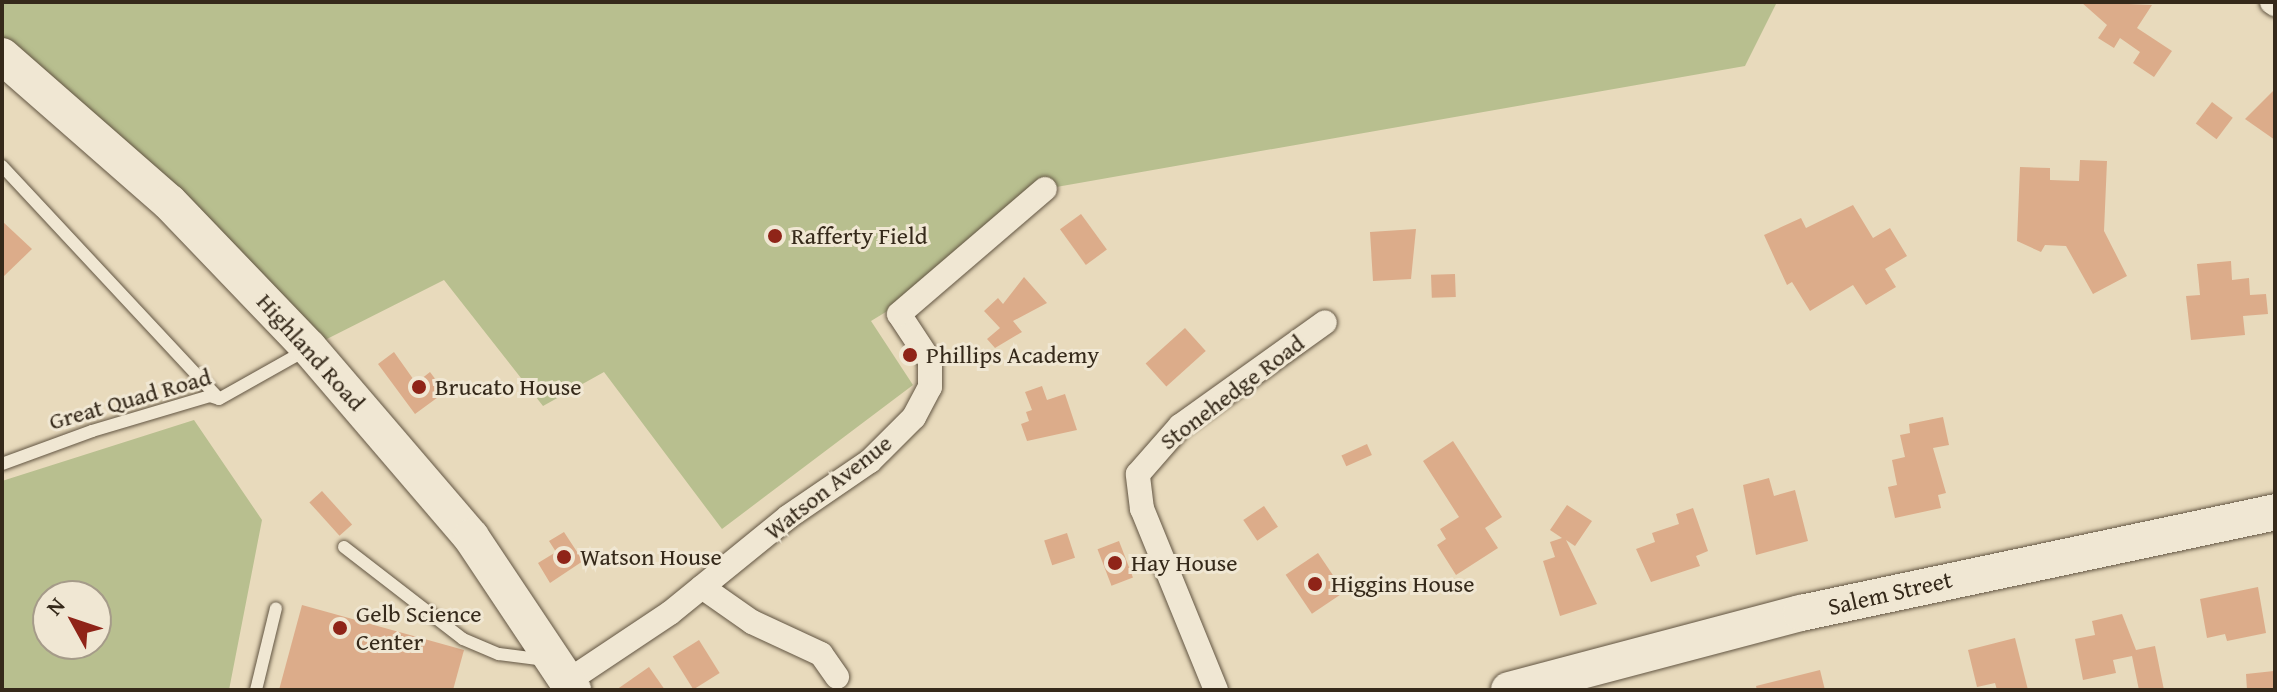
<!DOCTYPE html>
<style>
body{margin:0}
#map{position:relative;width:2277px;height:692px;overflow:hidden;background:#e8dabc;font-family:"Gentium Book Plus",serif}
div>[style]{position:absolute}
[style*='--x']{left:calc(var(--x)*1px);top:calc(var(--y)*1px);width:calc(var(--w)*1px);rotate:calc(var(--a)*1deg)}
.green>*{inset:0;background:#b8bf8f}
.building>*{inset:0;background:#dcac8a;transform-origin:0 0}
.roads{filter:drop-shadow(0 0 2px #625542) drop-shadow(0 0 2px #625542)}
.lane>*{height:12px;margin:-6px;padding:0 6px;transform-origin:6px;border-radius:6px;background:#f0e7d3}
.street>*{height:24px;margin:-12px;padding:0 12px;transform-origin:12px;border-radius:12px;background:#f0e7d3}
.secondary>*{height:36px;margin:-18px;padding:0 18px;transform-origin:18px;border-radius:18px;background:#f0e7d3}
.dots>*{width:22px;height:22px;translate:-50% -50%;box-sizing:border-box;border:4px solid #f0e7d3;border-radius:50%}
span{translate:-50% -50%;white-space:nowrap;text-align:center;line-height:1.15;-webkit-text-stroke:6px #f0e7d3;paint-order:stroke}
.poi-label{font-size:24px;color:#35291a}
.left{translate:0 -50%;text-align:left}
.street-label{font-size:24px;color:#35291a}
.frame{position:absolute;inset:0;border:4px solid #35291a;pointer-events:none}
.north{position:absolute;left:32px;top:580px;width:80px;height:80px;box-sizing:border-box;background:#f0e7d3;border:2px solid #a59b89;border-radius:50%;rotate:310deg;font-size:22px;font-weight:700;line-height:32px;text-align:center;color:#35291a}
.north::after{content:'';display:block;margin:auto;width:28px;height:36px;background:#8f2418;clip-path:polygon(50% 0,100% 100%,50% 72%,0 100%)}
</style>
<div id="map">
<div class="green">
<i style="clip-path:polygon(2px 2px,1777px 2px,1745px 66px,1045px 189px,935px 282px,871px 321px,913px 385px,722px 529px,604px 372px,543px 406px,444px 280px,309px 348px,2px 56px)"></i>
<i style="clip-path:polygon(evenodd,194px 420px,262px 520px,229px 690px,2px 690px,2px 481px,194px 420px,96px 596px,96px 644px,48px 644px,48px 596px,96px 596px)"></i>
</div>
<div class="building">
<i style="clip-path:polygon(2081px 2px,2152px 5px,2137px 28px,2172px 51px,2154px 77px,2133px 63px,2140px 52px,2120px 38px,2114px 48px,2098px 38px,2107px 25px)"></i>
<i style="clip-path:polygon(2275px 89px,2275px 140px,2245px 119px)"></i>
<i style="left:2212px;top:102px;width:26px;height:27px;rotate:37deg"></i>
<i style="clip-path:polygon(2080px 160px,2107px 161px,2104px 231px,2127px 276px,2093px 294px,2066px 246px,2045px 245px,2041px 252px,2017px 241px,2020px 167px,2050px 168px,2050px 180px,2079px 181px)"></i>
<i style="clip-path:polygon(1853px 205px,1873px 238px,1890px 228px,1907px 256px,1885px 269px,1896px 287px,1866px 305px,1853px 285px,1810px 311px,1792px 282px,1787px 285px,1764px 235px,1801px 218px,1806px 228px)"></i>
<i style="left:1081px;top:214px;width:44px;height:26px;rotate:54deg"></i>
<i style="clip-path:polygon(2px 221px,32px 249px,2px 278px)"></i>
<i style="clip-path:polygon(1416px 229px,1411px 279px,1373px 281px,1370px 232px)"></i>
<i style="clip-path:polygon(2231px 261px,2232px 280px,2249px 278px,2250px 295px,2266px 294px,2268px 314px,2243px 316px,2245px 335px,2191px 340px,2186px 296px,2200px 295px,2197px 264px)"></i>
<i style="left:1455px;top:274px;width:23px;height:24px;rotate:88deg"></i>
<i style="clip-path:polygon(1024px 277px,1047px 303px,1013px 321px,1022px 332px,995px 348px,987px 339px,1000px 328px,984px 311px,998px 298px,1003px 304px)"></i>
<i style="left:1185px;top:328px;width:31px;height:53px;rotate:48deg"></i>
<i style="clip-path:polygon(394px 352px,416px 383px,430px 372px,445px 392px,415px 414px,378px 364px)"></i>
<i style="clip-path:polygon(1042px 386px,1047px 400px,1065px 394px,1077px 430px,1027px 441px,1021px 424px,1029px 421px,1026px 412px,1032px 410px,1025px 392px)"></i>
<i style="clip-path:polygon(1943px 417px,1949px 445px,1933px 448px,1946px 493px,1938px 495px,1941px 508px,1895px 518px,1888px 487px,1897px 485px,1892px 460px,1905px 457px,1900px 435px,1910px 433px,1909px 424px)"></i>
<i style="clip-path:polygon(1453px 441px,1502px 517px,1485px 528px,1498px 548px,1456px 575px,1437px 545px,1446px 539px,1440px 529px,1459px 517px,1423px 461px)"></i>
<i style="left:1367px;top:444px;width:12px;height:28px;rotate:66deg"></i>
<i style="clip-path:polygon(1769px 478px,1774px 496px,1795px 490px,1808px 541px,1756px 555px,1743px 485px)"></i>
<i style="left:322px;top:491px;width:45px;height:17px;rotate:48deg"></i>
<i style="clip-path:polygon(1567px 505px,1592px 521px,1575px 546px,1566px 540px,1597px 604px,1560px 616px,1543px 561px,1555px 557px,1550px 542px,1562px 538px,1550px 530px)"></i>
<i style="left:1264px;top:506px;width:25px;height:25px;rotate:56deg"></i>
<i style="clip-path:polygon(1693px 508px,1708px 551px,1696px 556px,1700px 566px,1651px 582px,1636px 549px,1655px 542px,1652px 533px,1679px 524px,1676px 514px)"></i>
<i style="clip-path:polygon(564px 532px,583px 561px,550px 583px,538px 563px,556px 552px,549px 541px)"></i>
<i style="left:1067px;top:533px;width:26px;height:24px;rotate:72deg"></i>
<i style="left:1119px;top:541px;width:39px;height:23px;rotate:69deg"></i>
<i style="left:1318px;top:553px;width:47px;height:39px;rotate:56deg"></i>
<i style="clip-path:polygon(2258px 587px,2266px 633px,2227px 641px,2225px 634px,2207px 638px,2200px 599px)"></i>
<i style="clip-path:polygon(302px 605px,464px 650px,453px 690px,279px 690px)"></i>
<i style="clip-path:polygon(2122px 614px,2136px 650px,2155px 646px,2164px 690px,2139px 690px,2132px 656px,2113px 660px,2116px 673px,2083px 680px,2075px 639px,2095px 635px,2092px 621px)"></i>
<i style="clip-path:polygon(2015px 638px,2028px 690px,1997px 690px,1995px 683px,1977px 687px,1968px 650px)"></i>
<i style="left:699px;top:640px;width:39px;height:31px;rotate:58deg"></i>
<i style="clip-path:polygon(649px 667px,665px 690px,616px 690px)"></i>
<i style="clip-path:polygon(1820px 670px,1825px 690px,1757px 690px,1756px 686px)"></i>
<i style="clip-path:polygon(2274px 671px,2275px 690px,2247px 690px,2246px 674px)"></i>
</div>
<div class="roads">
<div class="lane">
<i style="--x:2;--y:166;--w:318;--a:47"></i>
<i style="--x:2;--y:464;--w:96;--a:-20.1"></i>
<i style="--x:92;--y:431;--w:123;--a:-16.5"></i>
<i style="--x:210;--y:396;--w:9;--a:18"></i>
<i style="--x:219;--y:399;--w:100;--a:-29.4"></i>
<i style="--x:344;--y:547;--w:150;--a:37.7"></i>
<i style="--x:463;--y:639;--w:39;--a:23"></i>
<i style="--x:499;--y:654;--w:47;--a:7.3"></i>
<i style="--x:256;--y:690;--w:84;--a:-76.3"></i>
</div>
<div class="street">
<i style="--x:2272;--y:2;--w:4;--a:34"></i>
<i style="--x:702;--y:587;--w:61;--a:35"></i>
<i style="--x:752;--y:622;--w:76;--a:24.9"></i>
<i style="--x:821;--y:654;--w:28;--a:55"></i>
<i style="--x:568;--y:681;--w:123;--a:-33.7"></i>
<i style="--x:670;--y:613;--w:152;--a:-39.1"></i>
<i style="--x:788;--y:517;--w:99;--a:-34.3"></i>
<i style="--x:870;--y:461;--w:62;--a:-45"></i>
<i style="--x:914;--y:417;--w:34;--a:-62"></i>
<i style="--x:930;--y:387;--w:26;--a:-90"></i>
<i style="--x:930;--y:361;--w:56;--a:-123.4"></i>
<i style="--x:899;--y:314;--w:192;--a:-40.6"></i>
<i style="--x:1216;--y:690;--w:196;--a:-112.2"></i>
<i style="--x:1142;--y:509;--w:35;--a:-97"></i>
<i style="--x:1138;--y:474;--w:64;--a:-48.8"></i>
<i style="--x:1180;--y:426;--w:178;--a:-35.6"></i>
</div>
<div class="secondary">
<i style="--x:2;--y:56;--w:222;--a:41.2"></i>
<i style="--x:169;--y:202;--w:202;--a:46.2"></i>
<i style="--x:309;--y:348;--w:249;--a:49.4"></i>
<i style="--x:471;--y:537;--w:184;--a:56.3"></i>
<i style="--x:1509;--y:690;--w:302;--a:-14.8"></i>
<i style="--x:1801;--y:613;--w:485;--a:-12"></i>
</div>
</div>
<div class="dots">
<i style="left:775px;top:236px;background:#8f2418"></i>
<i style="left:910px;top:355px;background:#8f2418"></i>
<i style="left:419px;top:387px;background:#8f2418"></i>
<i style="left:564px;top:557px;background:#8f2418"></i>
<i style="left:1115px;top:563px;background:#8f2418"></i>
<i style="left:1315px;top:584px;background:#8f2418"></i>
<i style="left:340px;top:628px;background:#8f2418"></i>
</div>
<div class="poi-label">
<span class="left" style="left:791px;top:236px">Rafferty Field</span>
<span class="left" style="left:926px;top:355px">Phillips Academy</span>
<span class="left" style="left:435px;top:387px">Brucato House</span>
<span class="left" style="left:580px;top:557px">Watson House</span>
<span class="left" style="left:1131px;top:563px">Hay House</span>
<span class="left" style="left:1331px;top:584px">Higgins House</span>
<span class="left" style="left:356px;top:628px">Gelb Science<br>Center</span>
</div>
<div class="street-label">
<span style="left:311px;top:352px;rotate:48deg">Highland Road</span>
<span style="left:1232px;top:392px;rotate:-37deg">Stonehedge Road</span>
<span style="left:130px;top:399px;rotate:-16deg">Great Quad Road</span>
<span style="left:828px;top:487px;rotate:-38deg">Watson Avenue</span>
<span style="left:1890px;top:593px;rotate:-13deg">Salem Street</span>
</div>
<div class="frame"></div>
<div class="north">N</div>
</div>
